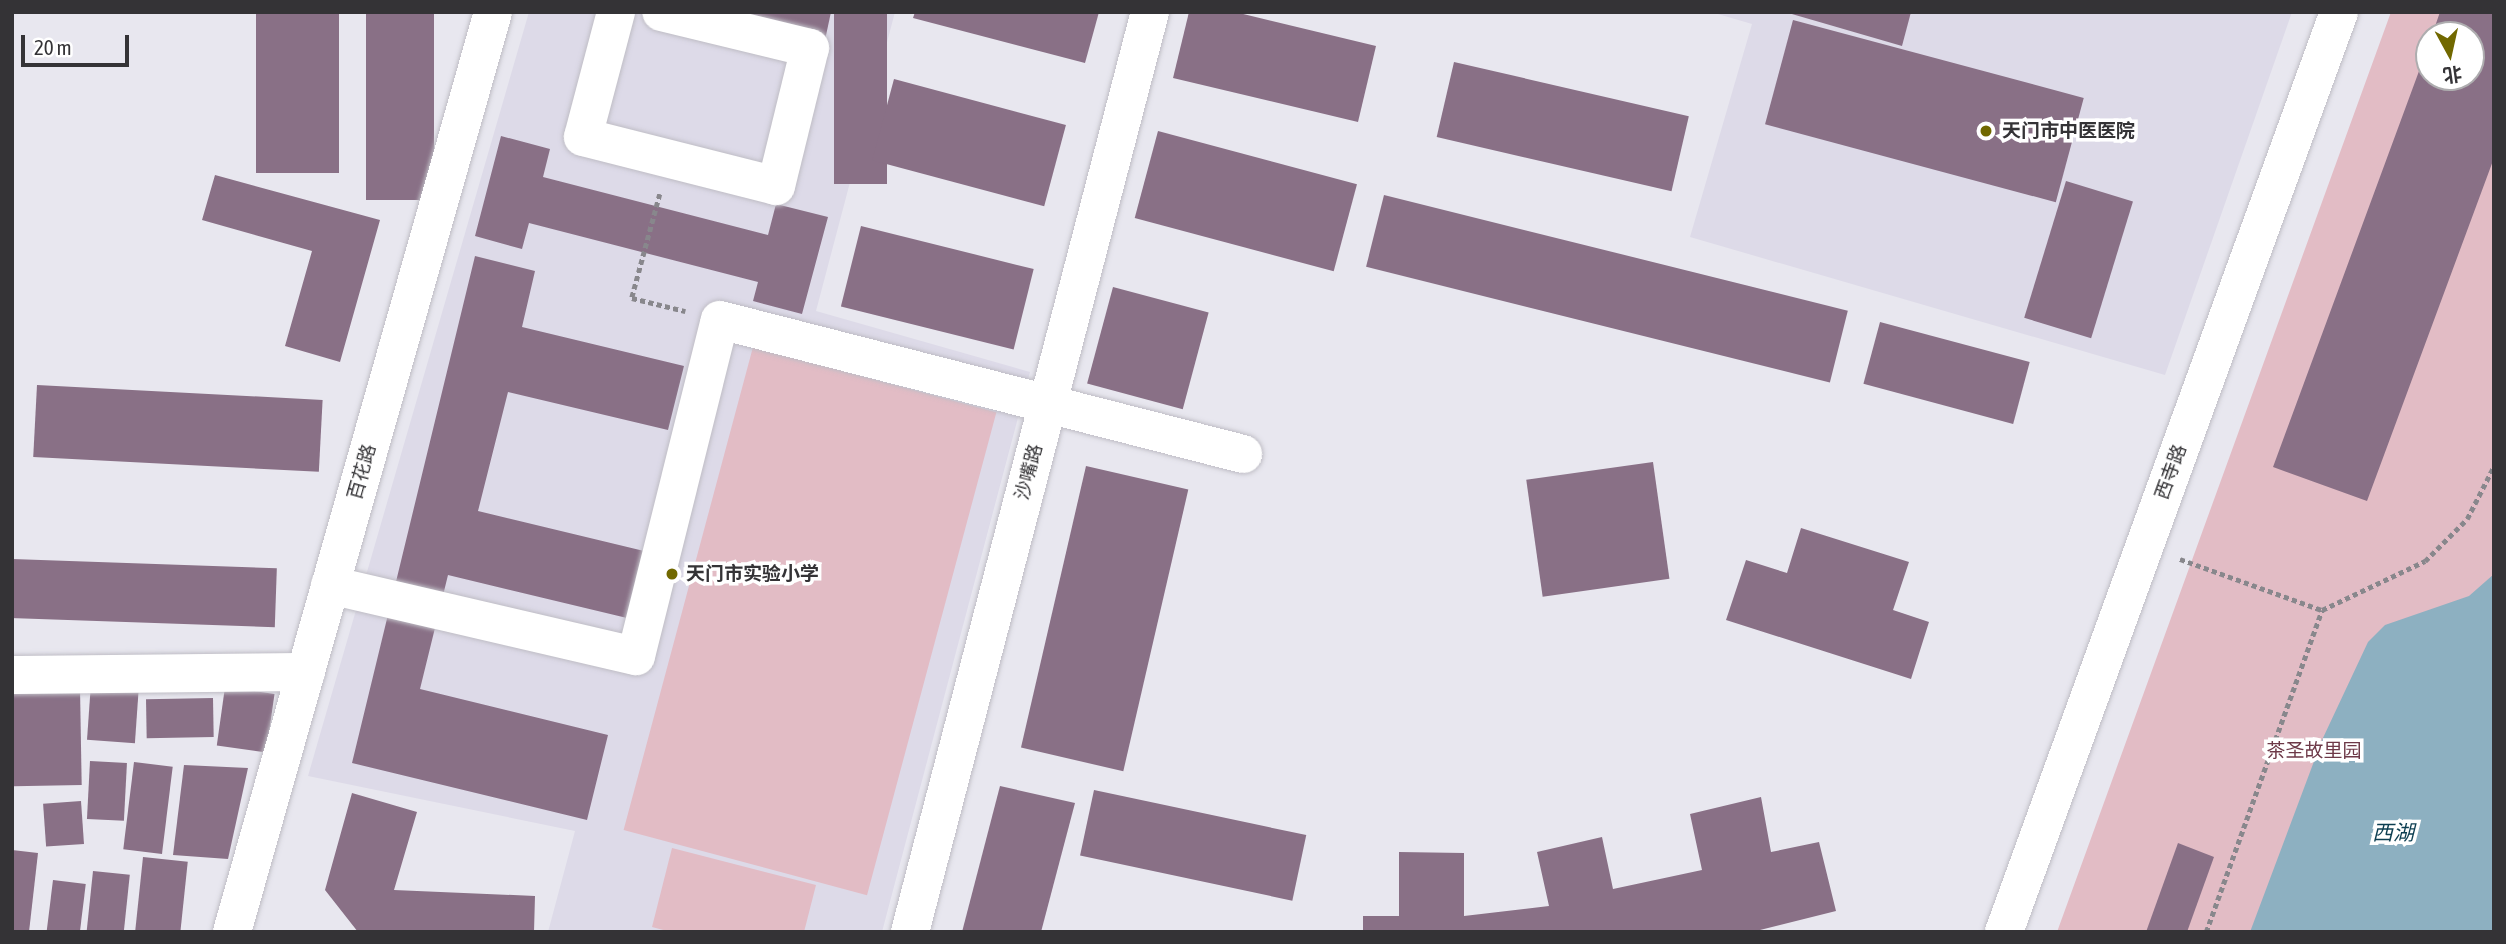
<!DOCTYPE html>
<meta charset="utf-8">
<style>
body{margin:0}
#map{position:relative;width:2506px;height:944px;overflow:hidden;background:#e8e7ef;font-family:"Asap Condensed","Noto Sans SC",sans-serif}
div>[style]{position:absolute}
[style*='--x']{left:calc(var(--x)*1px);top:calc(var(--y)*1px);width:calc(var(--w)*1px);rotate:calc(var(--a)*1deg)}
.built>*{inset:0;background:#dddae8}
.green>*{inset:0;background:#e2bcc5;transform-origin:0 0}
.water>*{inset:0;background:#8db0c1}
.building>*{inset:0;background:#897086;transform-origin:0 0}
.path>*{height:4.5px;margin-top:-2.25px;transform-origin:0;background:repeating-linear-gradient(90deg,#88878c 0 5px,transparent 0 8.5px)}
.roads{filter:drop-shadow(0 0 2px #bfbdc5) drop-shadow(0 0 2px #bfbdc5)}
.minor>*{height:38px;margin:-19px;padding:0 19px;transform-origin:19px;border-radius:19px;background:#fff}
.dots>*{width:19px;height:19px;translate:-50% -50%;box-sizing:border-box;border:4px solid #fff;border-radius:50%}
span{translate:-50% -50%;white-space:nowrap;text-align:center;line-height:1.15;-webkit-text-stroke:7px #fff;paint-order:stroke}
.poi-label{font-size:19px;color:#343336;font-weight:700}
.left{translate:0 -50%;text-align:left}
.street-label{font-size:19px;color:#343336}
.park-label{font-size:19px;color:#6d3948}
.water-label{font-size:21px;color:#0c3e51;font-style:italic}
.frame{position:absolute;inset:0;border:14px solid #343336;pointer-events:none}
.north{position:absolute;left:2415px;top:21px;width:70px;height:70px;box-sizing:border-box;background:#fff;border:2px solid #aeadaf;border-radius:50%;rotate:172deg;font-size:19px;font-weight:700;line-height:28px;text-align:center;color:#343336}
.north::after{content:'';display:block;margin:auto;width:24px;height:32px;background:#716800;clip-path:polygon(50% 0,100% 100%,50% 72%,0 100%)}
.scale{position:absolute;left:21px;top:35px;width:108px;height:32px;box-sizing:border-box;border:4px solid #343336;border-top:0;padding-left:9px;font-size:21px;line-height:24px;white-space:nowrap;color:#343336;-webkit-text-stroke:5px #fff;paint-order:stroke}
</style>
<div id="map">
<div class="built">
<i style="clip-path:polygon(529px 12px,895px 12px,816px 311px,1030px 372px,882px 932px,548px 932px,575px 831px,308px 776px)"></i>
<i style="clip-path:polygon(1711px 12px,2292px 12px,2165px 375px,1690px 237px,1752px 24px)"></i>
</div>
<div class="green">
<i style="clip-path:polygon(evenodd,2391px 12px,2494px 12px,2494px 932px,2057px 932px,2391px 12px,2429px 35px,2471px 35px,2471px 77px,2429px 77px,2429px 35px)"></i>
<i style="left:753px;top:347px;width:252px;height:500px;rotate:15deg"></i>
<i style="clip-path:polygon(672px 848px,816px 885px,804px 932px,671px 932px,652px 927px)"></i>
</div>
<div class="water">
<i style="clip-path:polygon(2494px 574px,2494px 932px,2250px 932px,2322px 740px,2368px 642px,2385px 625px,2469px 596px)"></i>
</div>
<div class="building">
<i style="left:256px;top:12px;width:83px;height:161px"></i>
<i style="left:366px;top:12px;width:68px;height:188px"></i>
<i style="clip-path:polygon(707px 12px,831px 12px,825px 40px)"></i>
<i style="left:834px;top:12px;width:53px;height:172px"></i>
<i style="clip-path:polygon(915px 12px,1099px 12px,1085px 63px,913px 18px)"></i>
<i style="clip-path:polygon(1189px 12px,1235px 12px,1376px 46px,1358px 122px,1173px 78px)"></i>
<i style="clip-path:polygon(1785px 12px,1911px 12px,1902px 46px)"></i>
<i style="clip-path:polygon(2440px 12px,2494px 12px,2494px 158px,2367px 501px,2273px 467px,2429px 44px,2429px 77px,2471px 77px,2471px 35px,2432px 35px)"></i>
<i style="left:1793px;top:20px;width:301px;height:108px;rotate:15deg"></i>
<i style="left:1454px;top:62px;width:241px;height:77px;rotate:13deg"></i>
<i style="left:894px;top:79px;width:178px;height:84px;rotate:15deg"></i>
<i style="left:1158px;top:131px;width:206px;height:90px;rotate:15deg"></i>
<i style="clip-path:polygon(501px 136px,550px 149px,543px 177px,768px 235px,776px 204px,828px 217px,802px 314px,753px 301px,758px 282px,529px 223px,522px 249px,475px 236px)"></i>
<i style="clip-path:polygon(215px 175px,380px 220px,340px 362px,285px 346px,312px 251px,202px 220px)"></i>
<i style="left:2066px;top:181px;width:70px;height:143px;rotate:17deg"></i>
<i style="left:1384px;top:195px;width:478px;height:74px;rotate:14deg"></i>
<i style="left:861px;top:226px;width:178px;height:83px;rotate:14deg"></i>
<i style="clip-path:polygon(475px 256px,535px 271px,522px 327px,684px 366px,668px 430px,508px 392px,478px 511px,644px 551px,627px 618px,448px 575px,420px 689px,608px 735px,587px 820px,352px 763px)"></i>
<i style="left:1113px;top:287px;width:99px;height:100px;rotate:15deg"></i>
<i style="left:1880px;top:322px;width:155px;height:64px;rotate:15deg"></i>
<i style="left:37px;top:385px;width:286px;height:72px;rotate:3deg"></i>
<i style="left:1653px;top:462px;width:118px;height:128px;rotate:82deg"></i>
<i style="left:1086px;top:466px;width:105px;height:289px;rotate:13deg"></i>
<i style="clip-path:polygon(1801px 528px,1909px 562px,1893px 610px,1929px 622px,1911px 679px,1726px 620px,1746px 560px,1787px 573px)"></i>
<i style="left:12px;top:559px;width:265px;height:59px;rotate:2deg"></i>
<i style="left:91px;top:683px;width:48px;height:57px;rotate:4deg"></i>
<i style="left:225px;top:687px;width:50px;height:59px;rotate:8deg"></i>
<i style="left:80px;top:688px;width:97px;height:68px;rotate:89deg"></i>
<i style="left:213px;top:698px;width:39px;height:67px;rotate:89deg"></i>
<i style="left:90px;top:761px;width:37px;height:58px;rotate:3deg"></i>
<i style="left:134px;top:762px;width:39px;height:88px;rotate:7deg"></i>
<i style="clip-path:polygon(184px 765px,248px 768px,228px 859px,173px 855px)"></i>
<i style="clip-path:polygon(1000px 786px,1075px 803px,1041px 932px,962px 932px)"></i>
<i style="left:1094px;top:790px;width:217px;height:67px;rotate:12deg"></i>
<i style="clip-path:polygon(352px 793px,417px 812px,394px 890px,535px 896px,534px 932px,358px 932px,325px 890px)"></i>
<i style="clip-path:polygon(1761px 797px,1771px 852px,1819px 842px,1836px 911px,1752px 932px,1363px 932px,1363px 916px,1399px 916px,1399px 852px,1464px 853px,1464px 916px,1549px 906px,1537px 852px,1602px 837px,1613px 889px,1702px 870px,1690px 814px)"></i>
<i style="left:81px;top:801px;width:43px;height:38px;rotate:86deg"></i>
<i style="clip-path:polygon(2178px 843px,2214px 857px,2187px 932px,2146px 932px)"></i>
<i style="clip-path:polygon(12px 850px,38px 853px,29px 932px,12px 932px)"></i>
<i style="left:143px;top:857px;width:45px;height:75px;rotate:6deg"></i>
<i style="left:93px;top:871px;width:37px;height:61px;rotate:6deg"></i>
<i style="left:53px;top:880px;width:33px;height:52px;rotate:7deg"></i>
</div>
<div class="path">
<i style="--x:660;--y:194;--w:108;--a:105.1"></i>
<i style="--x:632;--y:298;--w:55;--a:13.8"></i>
<i style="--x:2180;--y:559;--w:151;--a:19.8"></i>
<i style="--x:2322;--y:610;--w:114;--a:-25.4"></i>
<i style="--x:2425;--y:561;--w:59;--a:-45"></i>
<i style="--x:2467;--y:519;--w:59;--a:-63"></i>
<i style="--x:2206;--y:932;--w:342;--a:-70.2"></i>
</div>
<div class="roads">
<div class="minor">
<i style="--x:616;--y:12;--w:129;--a:104.8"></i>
<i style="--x:583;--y:137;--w:199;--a:14.2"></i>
<i style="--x:776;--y:186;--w:142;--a:-76.2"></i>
<i style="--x:810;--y:48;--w:153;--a:-166.4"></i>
<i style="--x:330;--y:585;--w:314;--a:13.1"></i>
<i style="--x:636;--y:656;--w:346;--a:-76"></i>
<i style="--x:720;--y:320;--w:540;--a:14.37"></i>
<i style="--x:12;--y:675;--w:294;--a:-0.6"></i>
<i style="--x:232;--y:932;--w:956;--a:-74.16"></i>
<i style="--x:910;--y:932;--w:951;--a:-75.38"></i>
<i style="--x:2004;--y:932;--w:979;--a:-69.99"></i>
</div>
</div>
<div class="dots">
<i style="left:1986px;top:131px;background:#716800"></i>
<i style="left:672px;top:574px;background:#716800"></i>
</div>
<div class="poi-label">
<span class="left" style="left:2002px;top:131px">天门市中医医院</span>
<span class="left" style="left:686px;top:574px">天门市实验小学</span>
</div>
<div class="street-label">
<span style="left:362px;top:472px;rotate:-74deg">百花路</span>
<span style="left:1029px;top:472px;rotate:-75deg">沙嘴路</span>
<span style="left:2171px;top:472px;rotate:-70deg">西寺路</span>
</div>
<div class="park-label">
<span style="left:2314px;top:751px">茶圣故里园</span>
</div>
<div class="water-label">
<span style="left:2393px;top:832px">西湖</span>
</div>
<div class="frame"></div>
<div class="north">北</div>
<div class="scale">20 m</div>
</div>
